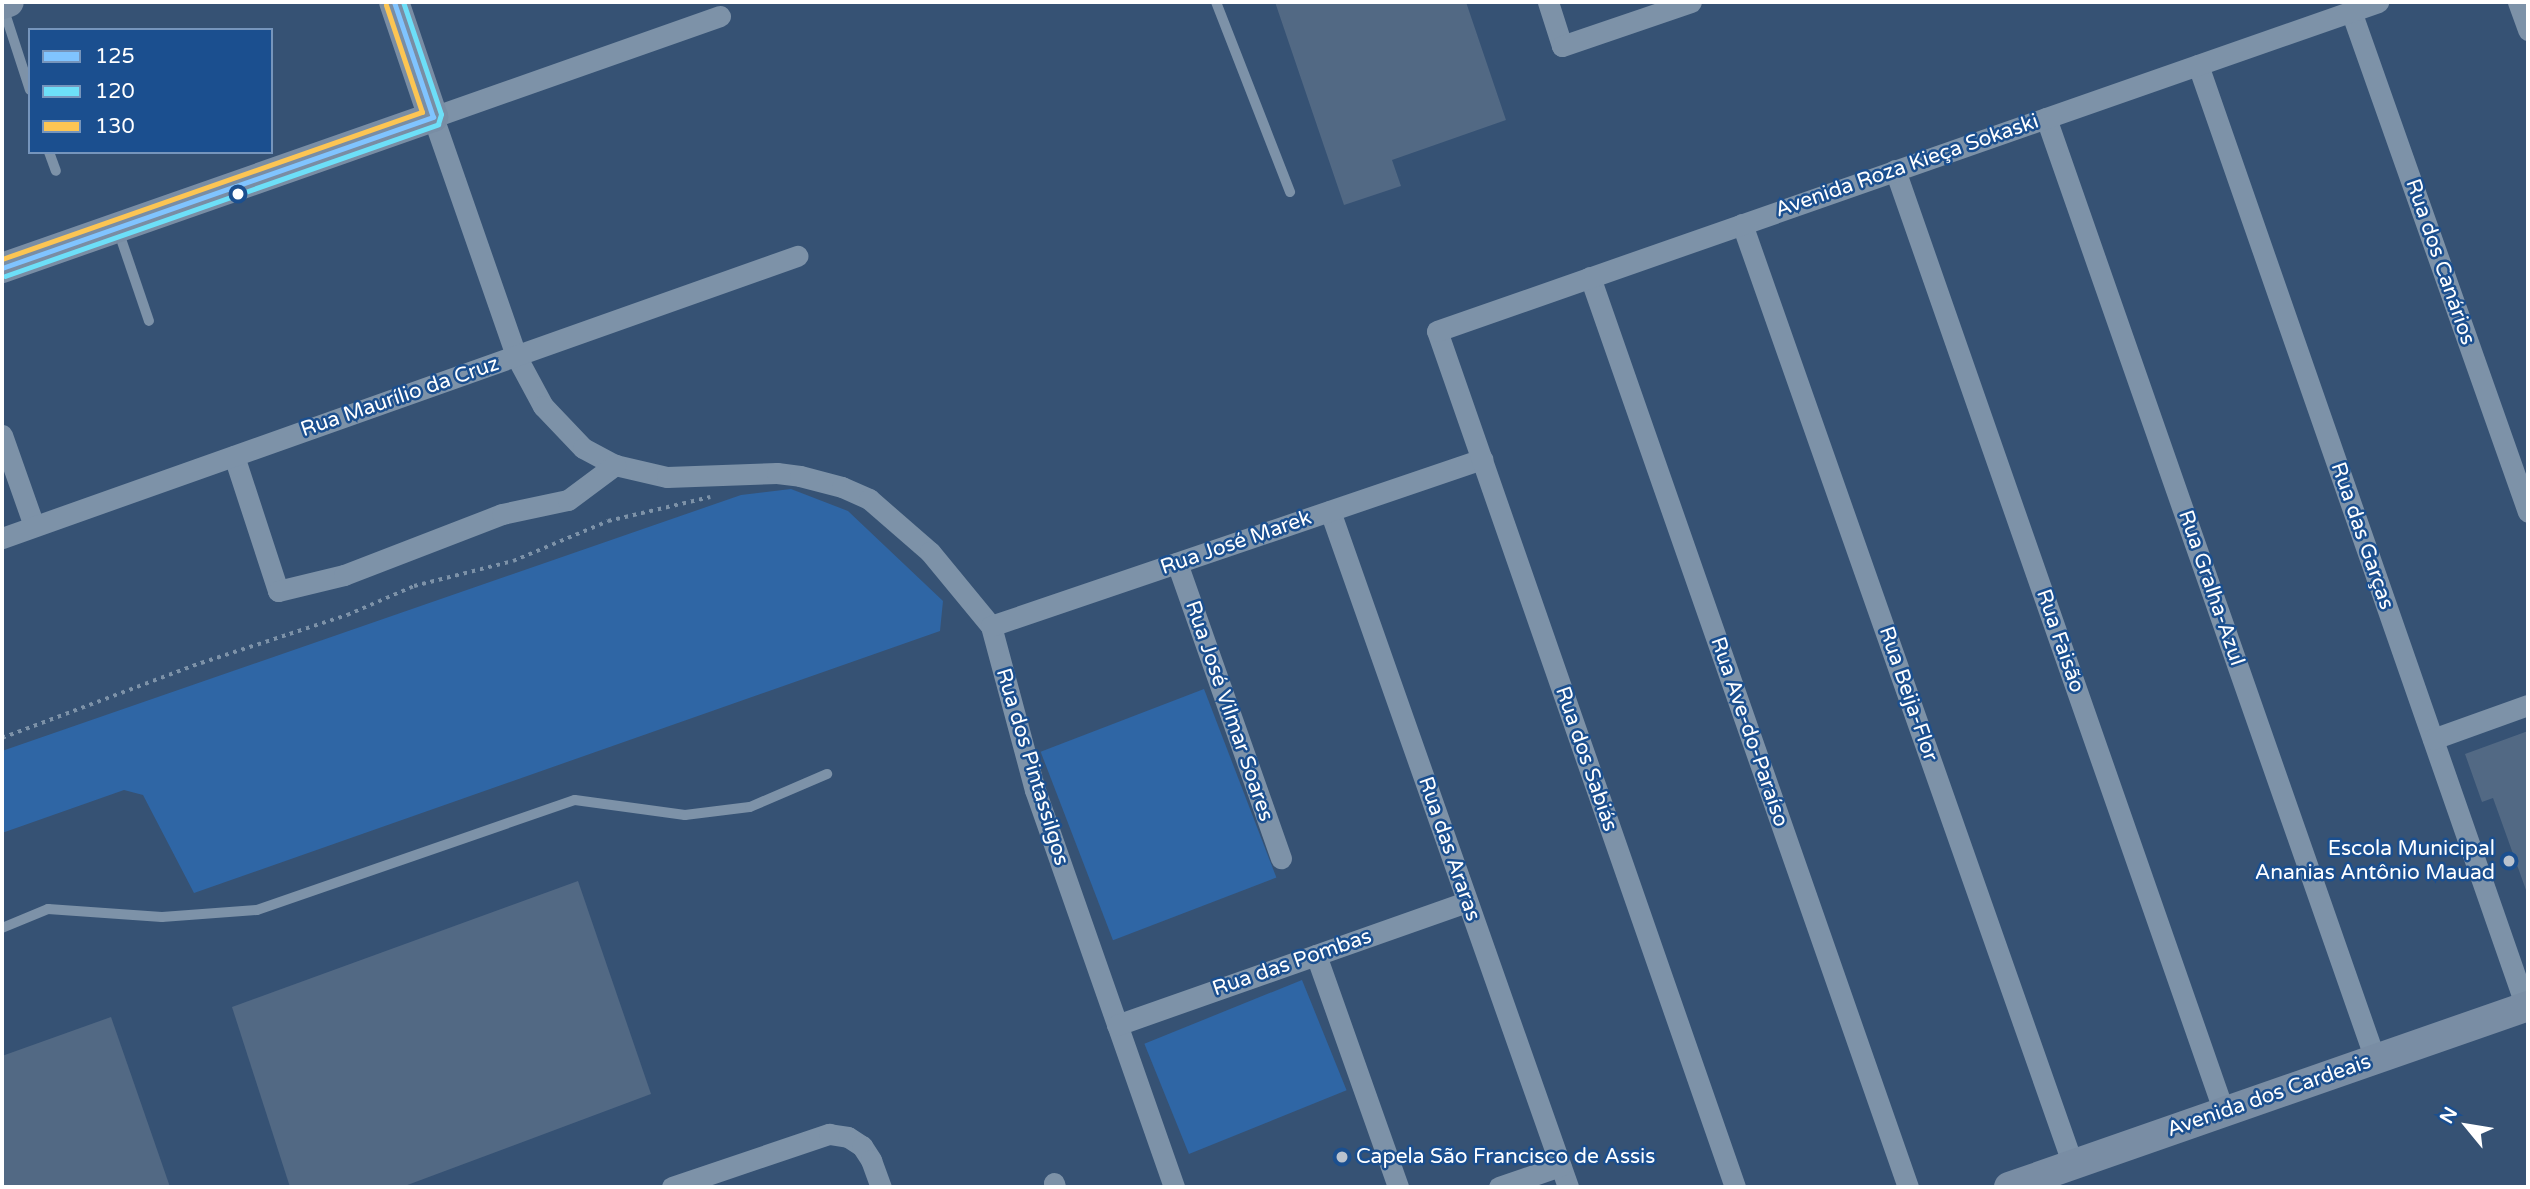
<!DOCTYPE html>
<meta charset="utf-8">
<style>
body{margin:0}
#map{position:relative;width:2530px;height:1189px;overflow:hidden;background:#365274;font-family:"Varela Round",sans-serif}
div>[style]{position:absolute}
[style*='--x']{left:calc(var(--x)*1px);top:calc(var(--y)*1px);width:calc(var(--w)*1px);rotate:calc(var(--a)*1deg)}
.green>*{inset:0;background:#2f66a5;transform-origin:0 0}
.building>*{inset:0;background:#526984}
.path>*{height:3.5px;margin-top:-1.75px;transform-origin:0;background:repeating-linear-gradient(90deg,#7d92a8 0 3.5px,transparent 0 8.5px)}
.lane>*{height:10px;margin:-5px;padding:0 5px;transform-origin:5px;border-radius:5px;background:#7d92a8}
.street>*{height:21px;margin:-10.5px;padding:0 10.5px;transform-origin:10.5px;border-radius:10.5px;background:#7d92a8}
.secondary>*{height:30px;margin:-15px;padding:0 15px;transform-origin:15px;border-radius:15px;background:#798da4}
.bus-1>*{height:5px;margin:-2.5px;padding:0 2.5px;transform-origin:2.5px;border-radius:2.5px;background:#80c4ff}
.bus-2>*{height:5px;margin:-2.5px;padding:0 2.5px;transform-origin:2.5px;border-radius:2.5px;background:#6ddff8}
.bus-3>*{height:5px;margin:-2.5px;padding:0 2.5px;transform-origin:2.5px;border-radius:2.5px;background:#fcc553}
.dots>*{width:19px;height:19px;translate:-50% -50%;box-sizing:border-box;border:4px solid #1b4f8f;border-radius:50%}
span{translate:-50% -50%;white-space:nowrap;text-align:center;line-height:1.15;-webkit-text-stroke:5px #1b4f8f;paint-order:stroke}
.street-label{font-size:21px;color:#fff}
.poi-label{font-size:21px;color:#fff}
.right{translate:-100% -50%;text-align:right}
.left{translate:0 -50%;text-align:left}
.frame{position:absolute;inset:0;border:4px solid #fff;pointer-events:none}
.legend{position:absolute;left:28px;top:28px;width:245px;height:126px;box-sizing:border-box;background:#1b4f8f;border:2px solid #7695bc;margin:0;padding:9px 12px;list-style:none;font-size:21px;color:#fff}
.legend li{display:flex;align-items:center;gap:14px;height:35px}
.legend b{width:35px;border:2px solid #7695bc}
.north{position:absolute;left:2432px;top:1091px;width:70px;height:70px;-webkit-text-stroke:5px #1b4f8f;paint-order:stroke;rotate:300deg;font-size:19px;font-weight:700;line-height:28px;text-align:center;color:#fff}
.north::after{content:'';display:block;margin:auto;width:24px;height:32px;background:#fff;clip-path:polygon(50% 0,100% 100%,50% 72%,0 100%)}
</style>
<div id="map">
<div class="green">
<i style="clip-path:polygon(791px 489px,848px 511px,943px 601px,940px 631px,194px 893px,143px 795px,124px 790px,2px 833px,2px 751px,741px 495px)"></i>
<i style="left:1204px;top:689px;width:202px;height:175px;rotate:69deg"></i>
<i style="left:1302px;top:980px;width:119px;height:170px;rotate:68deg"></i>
</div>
<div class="building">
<i style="clip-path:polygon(1275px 2px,1466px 2px,1506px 120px,1392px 160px,1401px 186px,1344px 205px)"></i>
<i style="clip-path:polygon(2528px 731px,2528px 889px,2526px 890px,2493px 798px,2482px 802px,2465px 754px)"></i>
<i style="clip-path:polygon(578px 881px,651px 1094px,402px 1187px,290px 1187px,232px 1007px)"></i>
<i style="clip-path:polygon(111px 1017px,170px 1187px,2px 1187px,2px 1056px)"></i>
</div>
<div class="path">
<i style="--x:2;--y:738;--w:213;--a:-20.7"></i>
<i style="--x:201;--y:663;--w:154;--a:-18.2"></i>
<i style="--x:347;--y:615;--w:73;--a:-23.4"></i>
<i style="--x:414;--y:586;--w:102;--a:-14.2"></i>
<i style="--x:513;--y:561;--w:103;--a:-22.8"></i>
<i style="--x:608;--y:521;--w:105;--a:-13.2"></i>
</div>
<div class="lane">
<i style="--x:1216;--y:2;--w:204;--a:68.7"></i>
<i style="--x:3;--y:7;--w:87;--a:72"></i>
<i style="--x:49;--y:152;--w:20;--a:70"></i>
<i style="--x:118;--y:230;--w:96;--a:71.2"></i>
<i style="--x:2;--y:928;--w:50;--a:-22.4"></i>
<i style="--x:48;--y:909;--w:114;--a:4"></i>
<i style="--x:162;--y:917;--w:95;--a:-4.2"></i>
<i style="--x:257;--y:910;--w:336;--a:-19.1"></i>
<i style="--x:575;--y:800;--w:111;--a:7.8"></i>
<i style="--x:685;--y:815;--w:65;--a:-7"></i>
<i style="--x:750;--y:807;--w:84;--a:-23.2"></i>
</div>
<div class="street">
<i style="--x:1548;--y:2;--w:46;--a:72.3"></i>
<i style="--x:1562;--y:46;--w:136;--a:-18.8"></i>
<i style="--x:2518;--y:2;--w:30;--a:70"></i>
<i style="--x:2351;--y:11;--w:531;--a:70.54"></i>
<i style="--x:720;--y:16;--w:304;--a:160.6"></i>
<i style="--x:433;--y:117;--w:253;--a:70.8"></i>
<i style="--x:516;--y:356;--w:57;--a:61.6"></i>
<i style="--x:543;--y:406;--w:58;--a:46.4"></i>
<i style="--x:583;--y:448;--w:36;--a:28"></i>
<i style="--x:615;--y:465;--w:53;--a:13"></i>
<i style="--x:667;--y:477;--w:110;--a:-2.1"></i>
<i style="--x:777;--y:473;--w:23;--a:7"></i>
<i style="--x:800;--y:476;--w:43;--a:14.7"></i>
<i style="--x:842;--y:487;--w:30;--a:24"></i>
<i style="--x:869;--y:499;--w:81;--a:41"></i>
<i style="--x:930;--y:552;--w:96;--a:50.5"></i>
<i style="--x:991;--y:626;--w:170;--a:75"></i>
<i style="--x:1035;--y:790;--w:421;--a:70.7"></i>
<i style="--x:2198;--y:65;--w:997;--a:70.8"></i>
<i style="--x:2046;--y:118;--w:997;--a:70.73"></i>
<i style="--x:1895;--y:170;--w:998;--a:70.75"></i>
<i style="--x:1742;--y:224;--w:998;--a:70.62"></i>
<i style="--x:1590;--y:277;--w:964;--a:70.74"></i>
<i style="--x:2;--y:435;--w:96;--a:70.6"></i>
<i style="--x:234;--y:456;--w:142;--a:71.9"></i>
<i style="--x:278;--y:591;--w:68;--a:-13.6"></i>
<i style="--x:344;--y:575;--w:169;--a:-21.1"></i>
<i style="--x:502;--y:514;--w:67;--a:-12"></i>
<i style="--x:568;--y:500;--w:59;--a:-36.7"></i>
<i style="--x:1330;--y:511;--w:717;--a:70.6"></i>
<i style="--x:2;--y:538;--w:844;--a:-19.53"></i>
<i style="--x:1177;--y:563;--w:313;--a:70.6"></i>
<i style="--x:991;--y:626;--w:519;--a:-18.78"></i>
<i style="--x:2433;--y:739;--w:101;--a:-19.7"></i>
<i style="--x:1316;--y:955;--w:246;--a:70.5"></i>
<i style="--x:1117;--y:1025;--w:371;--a:-19.4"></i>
<i style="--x:1054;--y:1183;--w:4;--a:76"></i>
<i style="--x:672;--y:1187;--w:166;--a:-18.7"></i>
<i style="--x:829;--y:1134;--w:19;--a:9"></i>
<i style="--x:848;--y:1137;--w:17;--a:33"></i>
<i style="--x:862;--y:1146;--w:17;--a:57"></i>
<i style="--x:871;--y:1160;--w:29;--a:70"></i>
<i style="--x:1499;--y:1187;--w:65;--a:-19"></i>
<i style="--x:1735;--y:1187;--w:906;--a:-109.19"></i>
<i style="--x:1437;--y:331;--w:997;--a:-19.27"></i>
</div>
<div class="secondary">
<i style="--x:2;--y:4;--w:7;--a:-16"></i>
<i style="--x:2;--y:268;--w:457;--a:-19.3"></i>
<i style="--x:433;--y:117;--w:121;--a:-108.7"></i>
<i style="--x:2009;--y:1187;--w:550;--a:-19.23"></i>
</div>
<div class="bus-1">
<i style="--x:394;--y:2;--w:121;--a:71.3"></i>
<i style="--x:2;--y:268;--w:457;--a:-19.3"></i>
</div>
<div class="bus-2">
<i style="--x:5;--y:276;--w:459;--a:-19.3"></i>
<i style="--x:438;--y:124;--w:10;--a:-73"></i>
<i style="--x:441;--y:114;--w:118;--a:-108.7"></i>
</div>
<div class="bus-3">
<i style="--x:2;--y:259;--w:445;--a:-19.3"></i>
<i style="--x:422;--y:112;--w:113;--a:-108.6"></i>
</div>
<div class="dots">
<i style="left:238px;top:194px;background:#fff"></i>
<i style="left:2509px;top:861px;background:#b9c2ce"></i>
<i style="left:1342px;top:1157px;background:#b9c2ce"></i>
</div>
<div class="street-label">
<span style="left:1907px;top:166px;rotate:-19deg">Avenida Roza Kieça Sokaski</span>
<span style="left:2440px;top:262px;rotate:71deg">Rua dos Canários</span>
<span style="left:400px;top:397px;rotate:-19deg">Rua Maurílio da Cruz</span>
<span style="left:2362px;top:536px;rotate:71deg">Rua das Garças</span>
<span style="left:1236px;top:543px;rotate:-19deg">Rua José Marek</span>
<span style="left:2211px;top:588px;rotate:71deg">Rua Gralha-Azul</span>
<span style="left:2060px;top:641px;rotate:71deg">Rua Faisão</span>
<span style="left:1908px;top:694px;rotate:71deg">Rua Beija-Flor</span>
<span style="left:1229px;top:711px;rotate:71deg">Rua José Vilmar Soares</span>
<span style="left:1749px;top:732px;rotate:71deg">Rua Ave-do-Paraíso</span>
<span style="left:1586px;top:759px;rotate:71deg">Rua dos Sabiás</span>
<span style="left:1032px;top:767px;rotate:73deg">Rua dos Pintassilgos</span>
<span style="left:1449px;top:849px;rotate:71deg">Rua das Araras</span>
<span style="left:1292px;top:963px;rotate:-19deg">Rua das Pombas</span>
<span style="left:2269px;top:1096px;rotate:-19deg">Avenida dos Cardeais</span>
</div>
<div class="poi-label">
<span class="right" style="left:2495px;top:861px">Escola Municipal<br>Ananias Antônio Mauad</span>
<span class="left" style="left:1356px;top:1157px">Capela São Francisco de Assis</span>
</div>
<div class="frame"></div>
<ul class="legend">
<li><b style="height:9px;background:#80c4ff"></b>125</li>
<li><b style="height:9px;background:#6ddff8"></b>120</li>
<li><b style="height:9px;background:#fcc553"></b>130</li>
</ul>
<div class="north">N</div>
</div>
